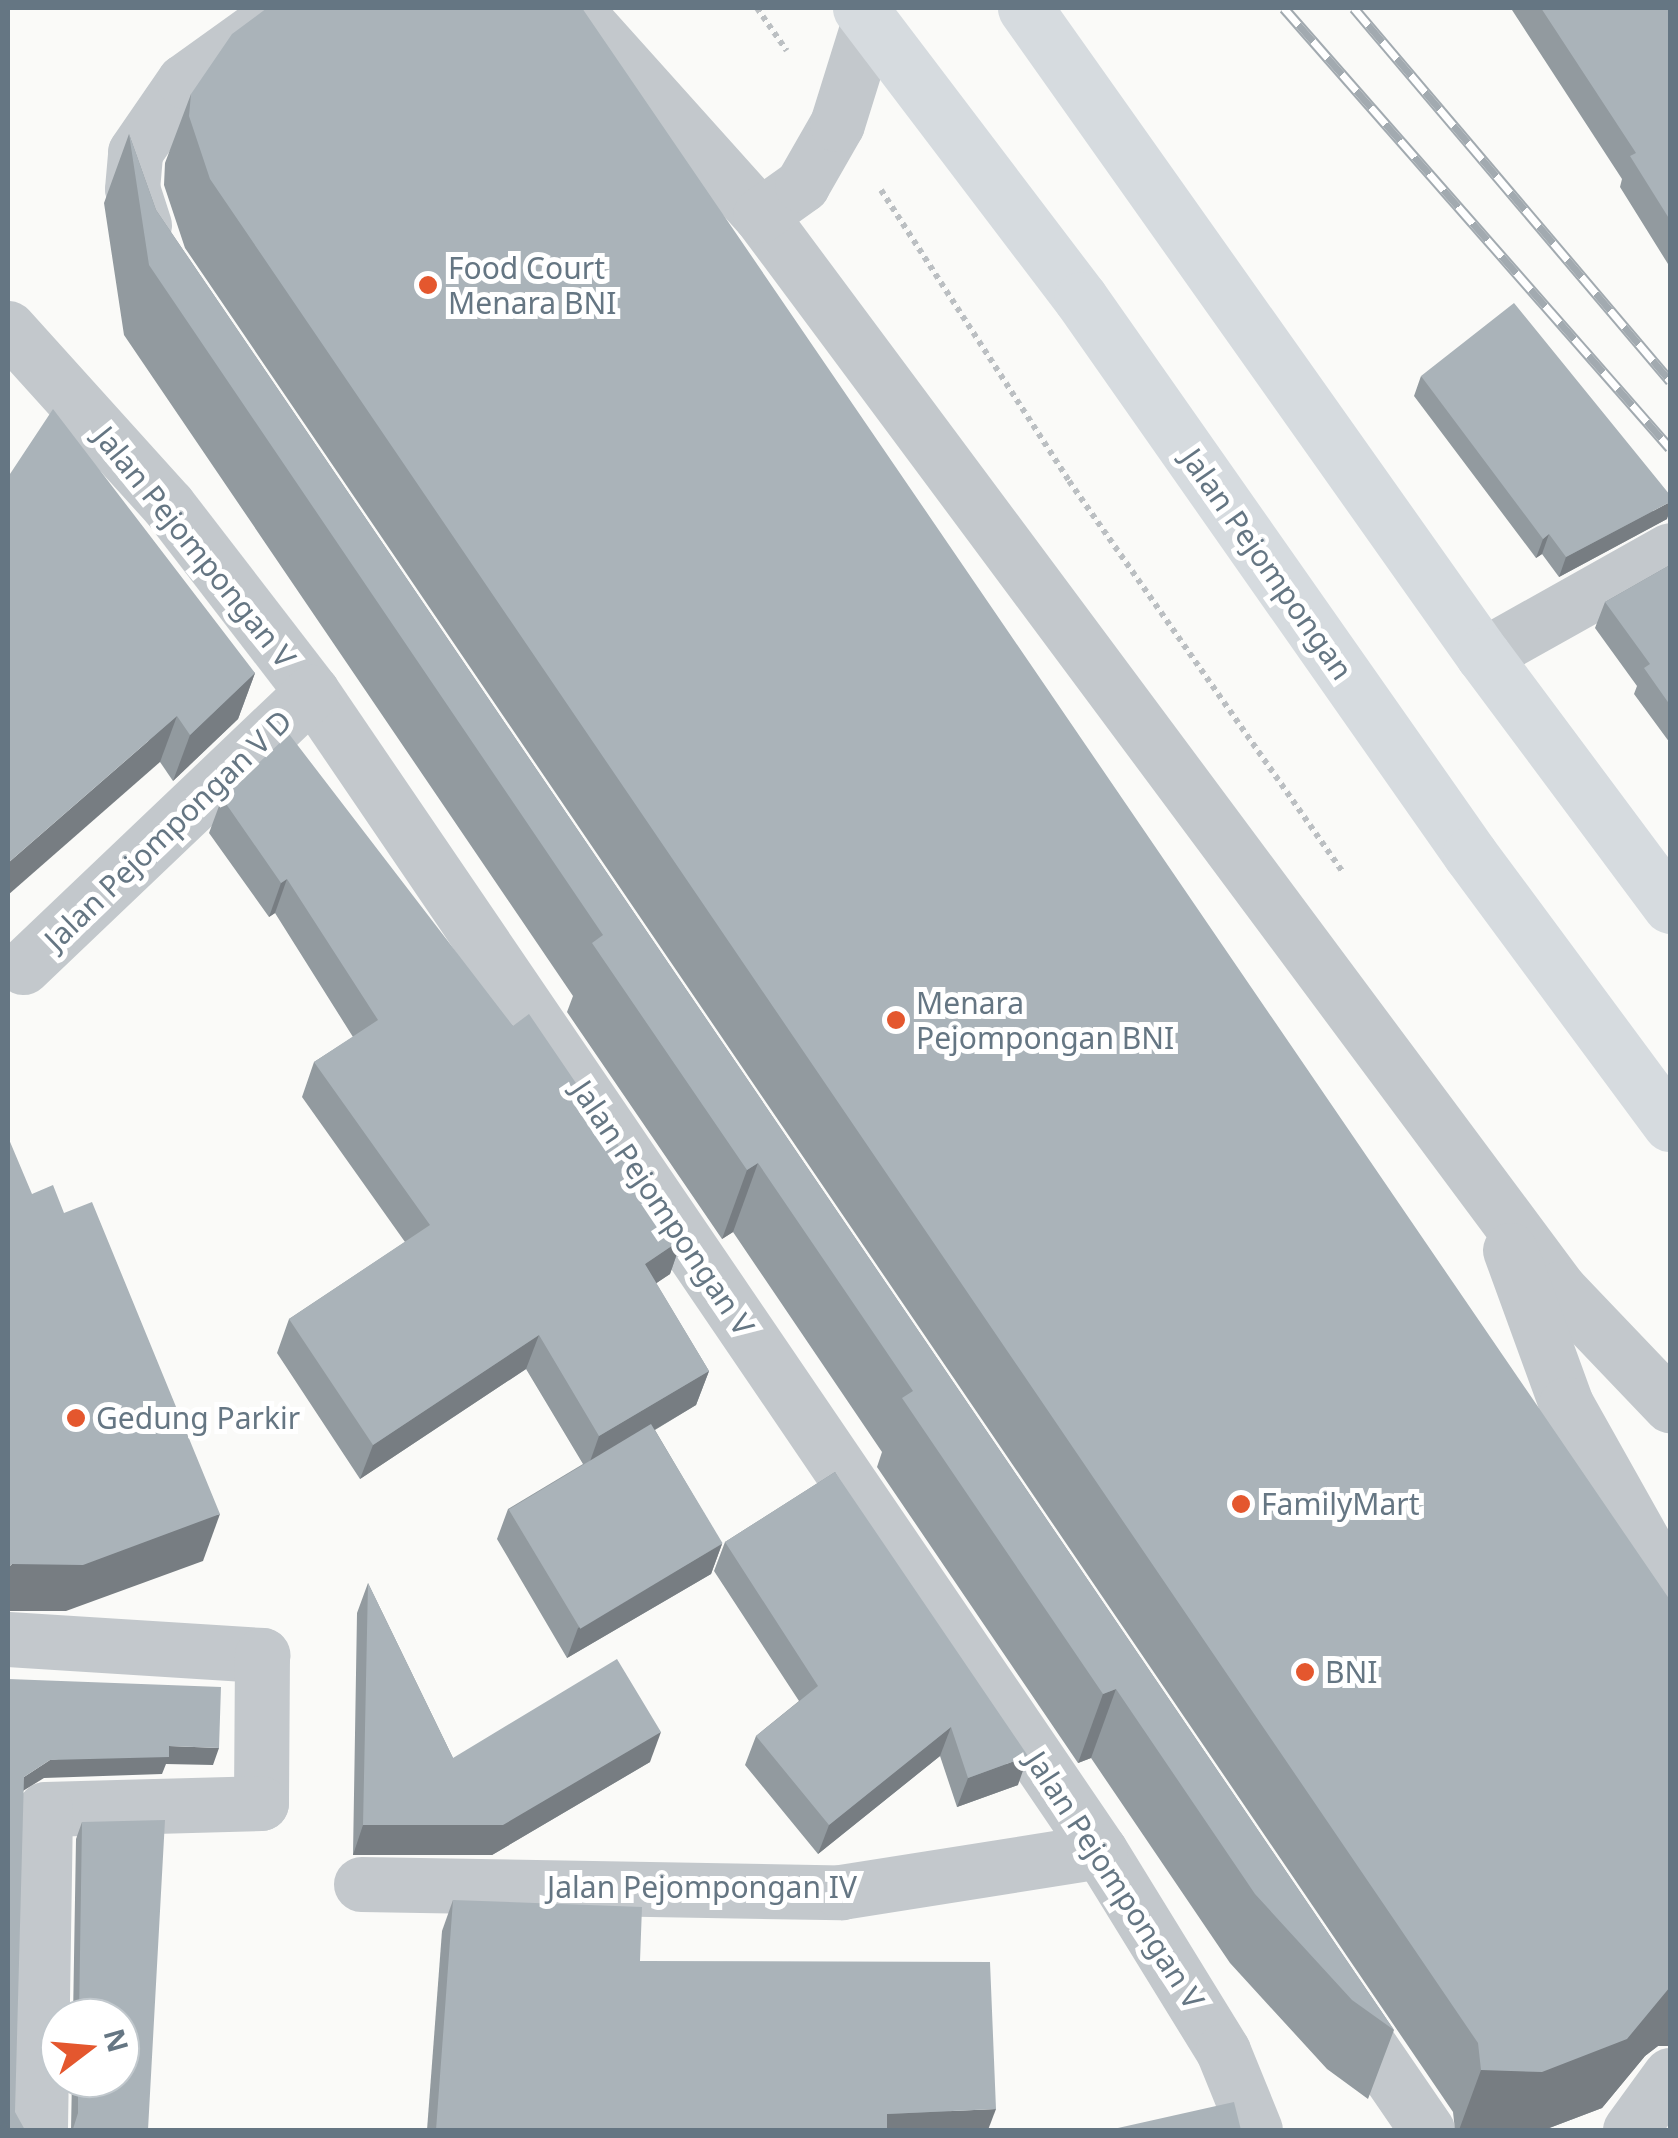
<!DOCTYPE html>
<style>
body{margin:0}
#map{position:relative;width:1678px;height:2138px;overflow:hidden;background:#fafaf8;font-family:"Noto Sans",sans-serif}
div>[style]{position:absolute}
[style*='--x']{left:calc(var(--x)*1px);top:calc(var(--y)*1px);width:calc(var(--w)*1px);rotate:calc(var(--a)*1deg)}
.path>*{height:6px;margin-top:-3px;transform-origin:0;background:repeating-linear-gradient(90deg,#bbbfc2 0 5px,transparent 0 10px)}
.minor>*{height:55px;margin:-27.5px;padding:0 27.5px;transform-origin:27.5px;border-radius:27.5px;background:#c3c8cc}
.major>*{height:55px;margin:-27.5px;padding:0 27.5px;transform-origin:27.5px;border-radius:27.5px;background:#d6dbdf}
.rail>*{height:11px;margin-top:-5.5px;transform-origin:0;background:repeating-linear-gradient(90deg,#fff 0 22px,#a2aab0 0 44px);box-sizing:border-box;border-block:2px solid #a2aab0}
.wall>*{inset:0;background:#929a9f}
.shaded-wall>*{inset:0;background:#777d82}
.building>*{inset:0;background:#aab3b9;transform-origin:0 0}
.dots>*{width:28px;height:28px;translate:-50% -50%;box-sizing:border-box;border:5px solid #fff;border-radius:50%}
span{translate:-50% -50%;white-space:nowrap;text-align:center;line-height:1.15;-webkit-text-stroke:10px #fff;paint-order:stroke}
.poi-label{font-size:30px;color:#657683}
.left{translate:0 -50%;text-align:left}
.street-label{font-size:30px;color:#657683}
.frame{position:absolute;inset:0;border:10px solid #657683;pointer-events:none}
.north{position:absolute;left:40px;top:1998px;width:100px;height:100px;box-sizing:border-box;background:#fff;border:2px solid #c1c8cd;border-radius:50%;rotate:74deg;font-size:28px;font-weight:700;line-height:40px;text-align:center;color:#657683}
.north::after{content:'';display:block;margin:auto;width:35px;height:45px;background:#e4572e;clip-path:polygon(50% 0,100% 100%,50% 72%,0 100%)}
</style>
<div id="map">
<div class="path">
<i style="--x:757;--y:8;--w:52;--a:55.1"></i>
<i style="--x:881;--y:190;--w:346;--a:57.1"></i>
<i style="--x:1069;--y:481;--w:476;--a:55"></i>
</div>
<div class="minor">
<i style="--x:574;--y:8;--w:278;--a:48.1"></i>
<i style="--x:760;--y:215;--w:1339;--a:53.35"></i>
<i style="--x:1559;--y:1289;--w:161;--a:46.3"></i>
<i style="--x:760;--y:215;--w:52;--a:-35.5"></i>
<i style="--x:802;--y:185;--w:70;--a:-60.2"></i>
<i style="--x:837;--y:124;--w:108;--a:-72.7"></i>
<i style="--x:144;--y:225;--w:38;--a:-108"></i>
<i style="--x:132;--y:189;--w:37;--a:-85"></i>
<i style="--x:135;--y:152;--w:86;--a:-55.4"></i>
<i style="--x:184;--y:81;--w:125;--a:-35.6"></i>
<i style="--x:8;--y:328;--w:239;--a:47.9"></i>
<i style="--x:168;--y:505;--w:236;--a:52.4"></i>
<i style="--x:312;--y:692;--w:1402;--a:55.79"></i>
<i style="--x:1100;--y:1851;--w:235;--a:58.4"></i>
<i style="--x:1223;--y:2051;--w:85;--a:67.9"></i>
<i style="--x:1483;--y:655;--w:214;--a:-29.3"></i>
<i style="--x:23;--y:967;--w:399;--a:-43.6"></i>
<i style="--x:1510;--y:1250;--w:164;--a:70"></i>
<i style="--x:1566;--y:1404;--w:212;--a:60.7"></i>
<i style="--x:8;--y:1639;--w:255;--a:3.6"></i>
<i style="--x:262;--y:1655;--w:148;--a:90.4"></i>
<i style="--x:261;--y:1803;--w:216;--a:178.4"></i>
<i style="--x:45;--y:1809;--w:321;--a:90.9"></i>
<i style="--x:361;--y:1884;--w:480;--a:1"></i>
<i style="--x:841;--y:1892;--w:262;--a:-9"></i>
<i style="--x:1338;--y:2000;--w:158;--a:55.6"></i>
<i style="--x:1630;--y:2130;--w:68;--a:-54"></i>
</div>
<div class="major">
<i style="--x:860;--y:8;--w:365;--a:52.8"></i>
<i style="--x:1081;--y:299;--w:678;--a:54.97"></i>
<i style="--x:1470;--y:854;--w:336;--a:53.5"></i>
<i style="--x:1025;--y:8;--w:793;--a:54.71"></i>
<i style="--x:1483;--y:655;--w:313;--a:53.3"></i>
</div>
<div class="rail">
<i style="--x:1284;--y:8;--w:585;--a:48.74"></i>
<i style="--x:1354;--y:8;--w:489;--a:49.7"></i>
</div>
<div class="wall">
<i style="clip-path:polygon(1513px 8px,1670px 8px,1670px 263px,1668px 264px,1620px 187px,1622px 179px,1512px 10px)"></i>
<i style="clip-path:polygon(191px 94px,1670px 1600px,1670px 2046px,1658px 2046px,1645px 2056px,1602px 2108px,1544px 2130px,1455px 2130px,1453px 2112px,185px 248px,164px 185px,165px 163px)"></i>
<i style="clip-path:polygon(129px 134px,156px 210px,1394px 2030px,1368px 2099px,1327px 2069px,1230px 1963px,1091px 1758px,1078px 1763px,877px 1467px,882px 1452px,733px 1232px,722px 1239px,567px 1012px,573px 996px,124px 335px,104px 203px)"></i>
<i style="clip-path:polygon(1421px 376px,1667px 519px,1559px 577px,1542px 554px,1536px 558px,1414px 396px)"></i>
<i style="clip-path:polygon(8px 477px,255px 673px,238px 719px,173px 781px,160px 762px)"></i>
<i style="clip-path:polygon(1670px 565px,1670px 743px,1634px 694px,1637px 686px,1595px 628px,1605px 602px)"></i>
<i style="clip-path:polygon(222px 798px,513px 1026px,682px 1239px,670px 1274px,656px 1283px,709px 1371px,696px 1405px,655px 1430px,722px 1544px,711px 1574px,567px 1658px,497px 1539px,508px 1509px,583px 1464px,526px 1369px,360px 1479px,277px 1353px,289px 1319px,405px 1242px,302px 1097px,314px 1062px,353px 1037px,275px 913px,269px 917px,209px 833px)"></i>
<i style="clip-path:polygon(835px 1472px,1018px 1785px,957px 1807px,940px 1756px,818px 1854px,745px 1765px,756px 1736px,799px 1701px,714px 1571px,725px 1542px)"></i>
<i style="clip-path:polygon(368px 1583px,453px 1758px,650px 1762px,492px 1855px,353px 1855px,357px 1613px)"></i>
<i style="clip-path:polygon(82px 1822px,148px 2130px,71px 2130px,72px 2078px,120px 2078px,120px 2018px,73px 2018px,76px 1839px)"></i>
<i style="clip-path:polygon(453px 1900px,640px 1961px,988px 2130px,427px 2130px,442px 1931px)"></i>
</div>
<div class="shaded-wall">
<i style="clip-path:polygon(1670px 502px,1670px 511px,1667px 519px,1559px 577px,1566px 557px)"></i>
<i style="clip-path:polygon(1549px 534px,1542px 554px,1536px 558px,1543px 539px)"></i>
<i style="clip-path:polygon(255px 673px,238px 719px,173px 781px,190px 735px)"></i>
<i style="clip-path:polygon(177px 716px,160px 762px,8px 895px,8px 863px)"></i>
<i style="clip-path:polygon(287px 879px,275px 913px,269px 917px,281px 883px)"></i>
<i style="clip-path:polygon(758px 1163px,733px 1232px,722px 1239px,747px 1170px)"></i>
<i style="clip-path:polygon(682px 1239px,670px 1274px,633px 1299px,645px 1264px)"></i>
<i style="clip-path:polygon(539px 1335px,526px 1369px,360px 1479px,373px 1445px)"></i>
<i style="clip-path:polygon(709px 1371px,696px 1405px,587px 1470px,599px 1436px)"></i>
<i style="clip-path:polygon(220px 1514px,203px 1561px,66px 1611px,8px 1611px,8px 1568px,12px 1564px)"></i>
<i style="clip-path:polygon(722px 1544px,711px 1574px,567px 1658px,578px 1628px)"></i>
<i style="clip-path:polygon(1116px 1689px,1091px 1758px,1078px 1763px,1103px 1694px)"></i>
<i style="clip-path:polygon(951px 1727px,940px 1756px,818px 1854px,829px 1825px)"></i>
<i style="clip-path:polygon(661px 1732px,650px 1762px,492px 1855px,353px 1855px,363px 1825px)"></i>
<i style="clip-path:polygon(169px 1746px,219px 1748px,213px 1765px,166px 1764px,162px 1774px,44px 1778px,18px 1794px,24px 1777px,50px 1760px)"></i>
<i style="clip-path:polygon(1028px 1756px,1018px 1785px,957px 1807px,968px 1778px)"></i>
<i style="clip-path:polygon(1670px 1987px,1670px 2046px,1658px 2046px,1645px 2056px,1602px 2108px,1544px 2130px,1459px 2130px,1481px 2070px)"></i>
<i style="clip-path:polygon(996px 2109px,988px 2130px,882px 2130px,887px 2114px)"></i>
</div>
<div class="building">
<i style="clip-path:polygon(267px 8px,582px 8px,1670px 1600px,1670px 1987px,1627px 2039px,1542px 2072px,1481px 2070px,1478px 2043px,210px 179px,189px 116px,191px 94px,232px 34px)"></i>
<i style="clip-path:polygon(1541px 8px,1670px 8px,1670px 220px,1630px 156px,1636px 153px)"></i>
<i style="clip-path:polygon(129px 134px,156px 210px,1394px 2030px,1352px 2000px,1255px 1894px,1116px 1689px,1103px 1694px,902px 1398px,913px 1391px,758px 1163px,747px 1170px,592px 943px,603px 935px,149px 265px)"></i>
<i style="clip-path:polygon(1514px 303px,1670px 495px,1670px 502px,1566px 557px,1549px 534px,1543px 539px,1421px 376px)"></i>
<i style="clip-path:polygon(53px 409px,255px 673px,190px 735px,177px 716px,8px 863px,8px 477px)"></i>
<i style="clip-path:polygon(1670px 565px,1670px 705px,1644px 668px,1650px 664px,1605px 602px)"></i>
<i style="clip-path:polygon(289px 734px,513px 1026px,529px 1014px,682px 1239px,645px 1264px,709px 1371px,599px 1436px,539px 1335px,373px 1445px,289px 1319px,430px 1225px,314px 1062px,378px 1020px,287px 879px,281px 883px,222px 798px)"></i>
<i style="clip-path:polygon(8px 1137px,32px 1194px,53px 1185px,64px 1213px,92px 1202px,220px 1514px,83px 1565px,12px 1564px,8px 1568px)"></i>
<i style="left:651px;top:1424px;width:139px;height:166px;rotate:59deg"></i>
<i style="clip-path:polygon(835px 1472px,1028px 1756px,968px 1778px,951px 1727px,829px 1825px,756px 1736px,818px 1686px,725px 1542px)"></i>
<i style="clip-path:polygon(368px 1583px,453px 1758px,617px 1659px,661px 1732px,503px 1825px,363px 1825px)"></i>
<i style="clip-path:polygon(8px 1679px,221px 1687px,219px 1748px,169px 1746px,169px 1757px,50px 1760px,24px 1777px,15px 2112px,25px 2130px,8px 2130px)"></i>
<i style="clip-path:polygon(165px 1820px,148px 2130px,70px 2130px,73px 2129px,78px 2113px,78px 2078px,120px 2078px,120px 2018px,79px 2018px,82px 1822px)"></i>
<i style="clip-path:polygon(453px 1900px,642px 1907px,640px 1961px,990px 1962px,996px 2109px,887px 2114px,887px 2130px,436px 2130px)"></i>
<i style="clip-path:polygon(1234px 2102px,1241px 2130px,1109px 2130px)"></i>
</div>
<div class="dots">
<i style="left:428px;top:285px;background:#e4572e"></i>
<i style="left:896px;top:1020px;background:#e4572e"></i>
<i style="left:76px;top:1418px;background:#e4572e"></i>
<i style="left:1241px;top:1504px;background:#e4572e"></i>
<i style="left:1305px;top:1672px;background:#e4572e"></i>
</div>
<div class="poi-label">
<span class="left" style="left:448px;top:285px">Food Court<br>Menara BNI</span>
<span class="left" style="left:916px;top:1020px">Menara<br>Pejompongan BNI</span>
<span class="left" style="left:96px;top:1418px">Gedung Parkir</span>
<span class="left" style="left:1261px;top:1504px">FamilyMart</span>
<span class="left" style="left:1325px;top:1672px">BNI</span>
</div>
<div class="street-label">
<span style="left:195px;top:547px;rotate:51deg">Jalan Pejompongan V</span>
<span style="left:1267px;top:564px;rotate:55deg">Jalan Pejompongan</span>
<span style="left:168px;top:830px;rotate:-44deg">Jalan Pejompongan V D</span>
<span style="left:663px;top:1208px;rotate:56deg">Jalan Pejompongan V</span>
<span style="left:1115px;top:1880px;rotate:57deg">Jalan Pejompongan V</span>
<span style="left:702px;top:1887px">Jalan Pejompongan IV</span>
</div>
<div class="frame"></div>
<div class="north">N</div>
</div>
